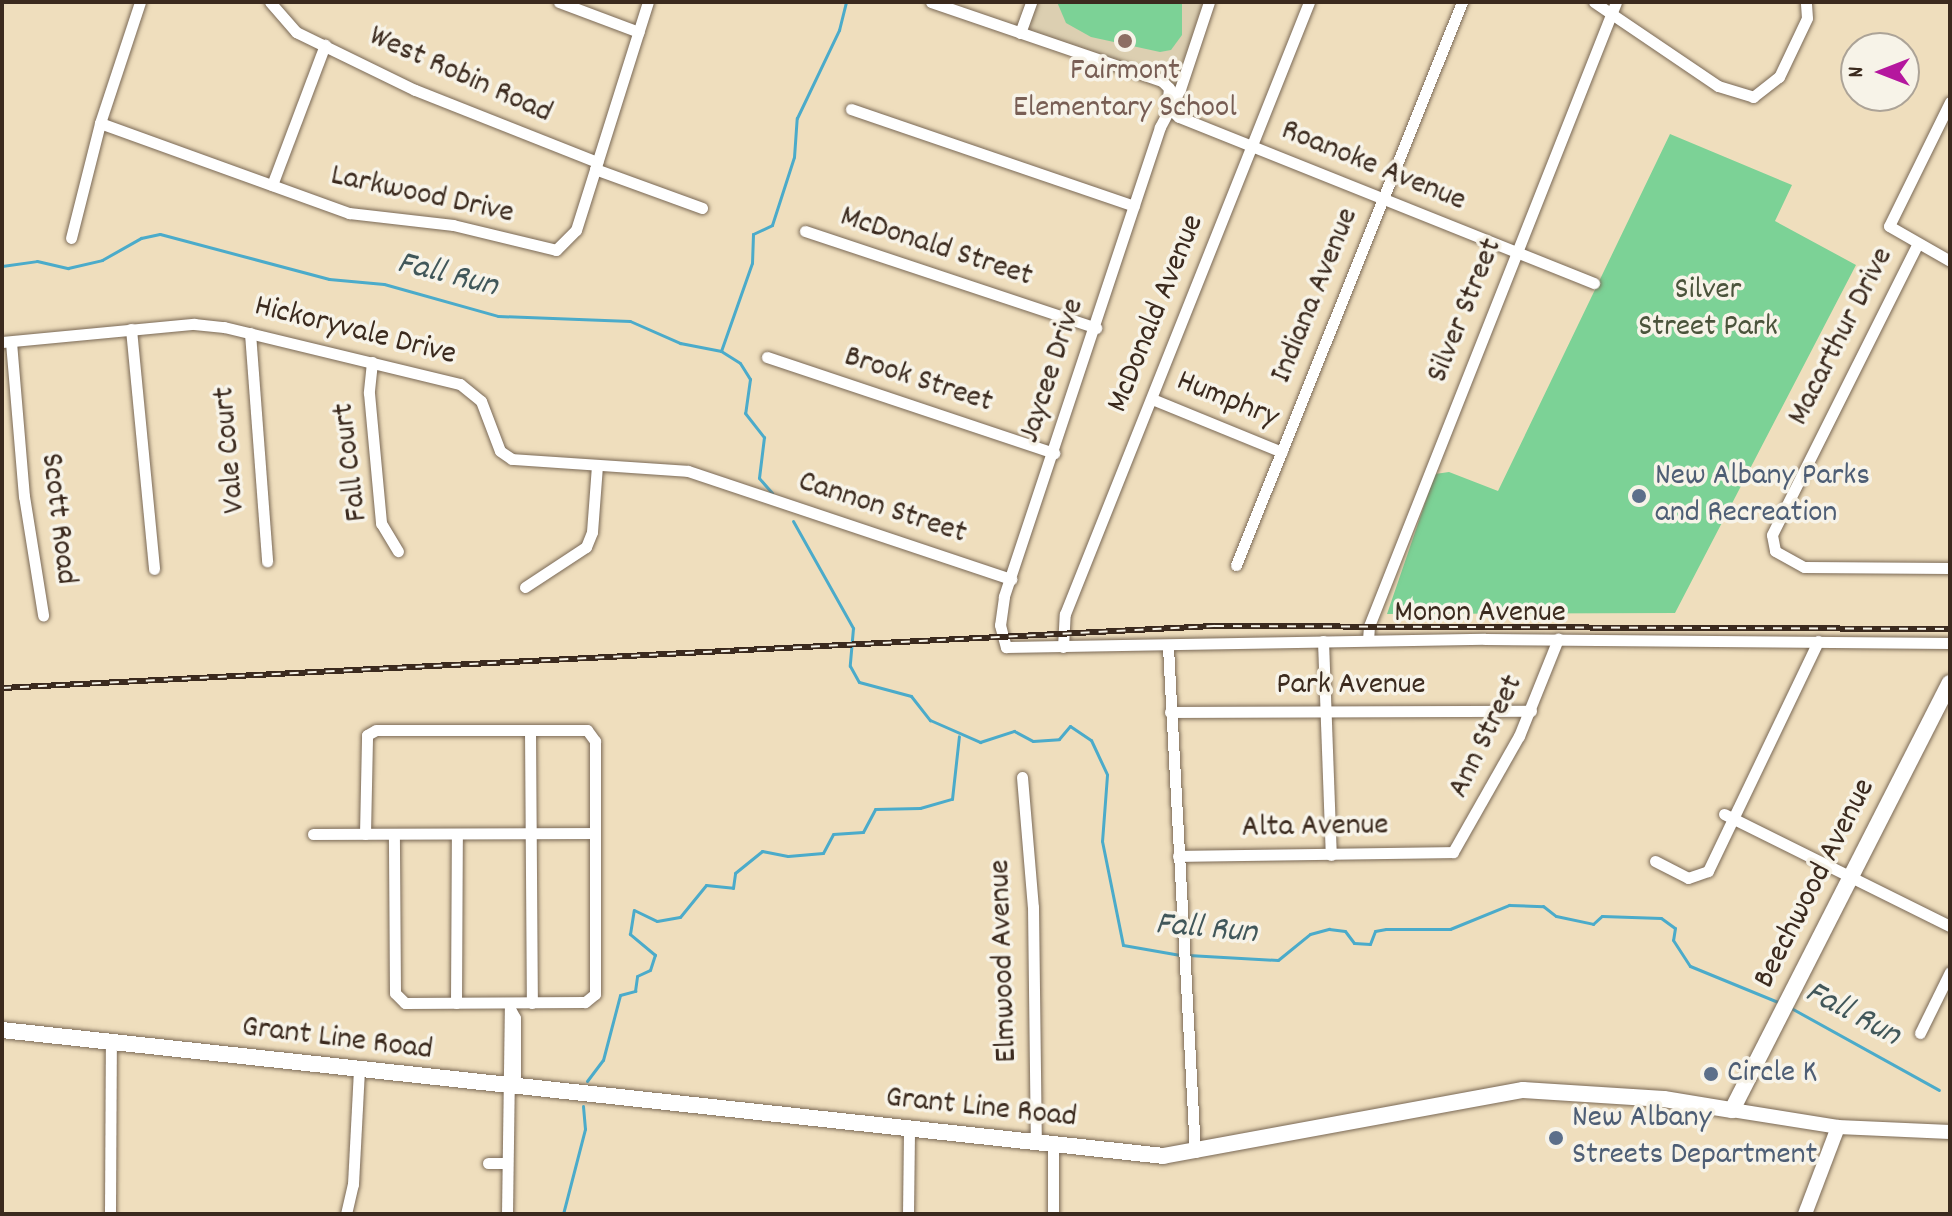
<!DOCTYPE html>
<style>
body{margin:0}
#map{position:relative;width:1952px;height:1216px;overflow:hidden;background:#efdebd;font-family:Dekko,sans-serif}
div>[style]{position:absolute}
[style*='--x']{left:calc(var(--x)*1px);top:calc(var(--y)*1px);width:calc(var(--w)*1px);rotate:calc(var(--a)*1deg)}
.built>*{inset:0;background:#dccfb1}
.green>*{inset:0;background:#7cd296}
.stream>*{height:3px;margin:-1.5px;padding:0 1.5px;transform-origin:1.5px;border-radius:1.5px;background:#4babca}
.roads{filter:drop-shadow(0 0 2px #7a6956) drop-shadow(0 0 2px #7a6956)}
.minor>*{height:11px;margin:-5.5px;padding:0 5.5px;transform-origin:5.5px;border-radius:5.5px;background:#fff}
.tertiary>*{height:14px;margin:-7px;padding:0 7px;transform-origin:7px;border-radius:7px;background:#fff}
.secondary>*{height:16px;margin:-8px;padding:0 8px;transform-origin:8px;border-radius:8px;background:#fff}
.rail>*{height:6px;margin-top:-3px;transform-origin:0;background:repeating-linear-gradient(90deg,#f7f3e8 0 9px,#3b2a1e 0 18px);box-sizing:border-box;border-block:2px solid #3b2a1e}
.dots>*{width:22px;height:22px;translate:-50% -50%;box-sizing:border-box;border:4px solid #f7f3e8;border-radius:50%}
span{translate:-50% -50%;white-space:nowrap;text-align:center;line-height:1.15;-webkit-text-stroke:7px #f7f3e8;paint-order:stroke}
.education-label{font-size:32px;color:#785e54}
.street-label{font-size:32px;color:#3b2a1e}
.park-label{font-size:32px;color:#4b543c}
.service-label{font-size:32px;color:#4e5e75}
.left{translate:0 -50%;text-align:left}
.water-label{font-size:34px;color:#41575a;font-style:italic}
.frame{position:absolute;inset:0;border:4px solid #3b2a1e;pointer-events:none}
.north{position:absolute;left:1840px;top:32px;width:80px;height:80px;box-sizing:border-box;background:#f7f3e8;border:2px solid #aca397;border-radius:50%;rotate:270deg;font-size:22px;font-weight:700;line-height:32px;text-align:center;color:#3b2a1e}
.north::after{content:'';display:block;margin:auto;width:28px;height:36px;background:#b5179e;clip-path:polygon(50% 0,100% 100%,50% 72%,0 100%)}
</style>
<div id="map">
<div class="built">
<i style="clip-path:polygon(1036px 2px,1203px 2px,1176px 85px,1151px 71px,1027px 30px)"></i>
</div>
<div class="green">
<i style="clip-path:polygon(1057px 2px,1182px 2px,1182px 35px,1171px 50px,1160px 52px,1091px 37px,1066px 23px)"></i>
<i style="clip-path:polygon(1670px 134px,1792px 185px,1775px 221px,1856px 265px,1675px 613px,1387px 614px,1435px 474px,1449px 472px,1498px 491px)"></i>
</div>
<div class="stream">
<i style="--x:2;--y:266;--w:35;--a:-8"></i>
<i style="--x:37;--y:261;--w:32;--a:13"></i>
<i style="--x:68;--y:268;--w:35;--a:-13"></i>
<i style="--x:102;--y:260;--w:45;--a:-29.4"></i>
<i style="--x:141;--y:238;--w:19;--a:-12"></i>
<i style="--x:160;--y:234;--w:175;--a:14.9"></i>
<i style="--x:329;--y:279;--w:55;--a:5.2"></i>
<i style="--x:384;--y:284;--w:118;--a:15.7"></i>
<i style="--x:498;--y:316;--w:132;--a:2.2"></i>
<i style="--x:630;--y:321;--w:55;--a:23.7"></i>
<i style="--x:680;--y:343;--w:42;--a:11"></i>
<i style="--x:721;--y:351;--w:22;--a:32"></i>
<i style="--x:740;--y:363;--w:19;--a:58"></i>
<i style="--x:750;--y:379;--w:34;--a:98"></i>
<i style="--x:745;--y:413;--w:31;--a:52"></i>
<i style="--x:764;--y:437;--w:41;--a:97"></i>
<i style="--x:759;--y:478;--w:20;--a:49"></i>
<i style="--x:721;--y:351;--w:93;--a:-70.6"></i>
<i style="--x:752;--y:263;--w:29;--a:-88"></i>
<i style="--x:753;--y:234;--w:21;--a:-25"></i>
<i style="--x:772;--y:225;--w:71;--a:-72.1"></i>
<i style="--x:794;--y:157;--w:39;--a:-86"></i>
<i style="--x:797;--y:118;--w:98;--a:-64.5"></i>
<i style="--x:839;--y:30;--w:29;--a:-76"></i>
<i style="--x:793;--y:521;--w:123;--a:60.7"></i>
<i style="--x:853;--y:628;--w:38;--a:95"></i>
<i style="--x:850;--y:666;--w:18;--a:61"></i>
<i style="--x:859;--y:682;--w:54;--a:15.1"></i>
<i style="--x:911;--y:696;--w:31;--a:52"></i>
<i style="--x:930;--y:720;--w:55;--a:23.7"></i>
<i style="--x:980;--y:742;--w:36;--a:-18"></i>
<i style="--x:1014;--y:731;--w:21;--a:28"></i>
<i style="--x:1033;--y:741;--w:26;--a:-4"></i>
<i style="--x:1059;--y:739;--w:17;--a:-50"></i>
<i style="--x:1070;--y:726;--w:25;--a:34"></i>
<i style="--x:1091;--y:740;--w:38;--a:65"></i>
<i style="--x:1107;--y:775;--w:66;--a:94.3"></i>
<i style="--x:1102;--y:841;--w:106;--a:78.6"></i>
<i style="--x:1123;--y:945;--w:58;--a:10"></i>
<i style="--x:1188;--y:955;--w:90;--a:3.2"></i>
<i style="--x:1278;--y:960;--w:41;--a:-39.1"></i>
<i style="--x:1310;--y:934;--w:20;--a:-15"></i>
<i style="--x:1329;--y:929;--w:16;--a:7"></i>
<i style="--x:1345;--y:931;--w:15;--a:53"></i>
<i style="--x:1354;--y:943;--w:16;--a:4"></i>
<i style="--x:1370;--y:944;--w:14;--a:-69"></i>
<i style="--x:1375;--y:931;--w:11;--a:-10"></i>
<i style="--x:1386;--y:929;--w:64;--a:0"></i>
<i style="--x:1450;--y:929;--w:64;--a:-22.1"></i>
<i style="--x:1509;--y:905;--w:34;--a:2"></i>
<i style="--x:1543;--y:906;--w:16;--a:38"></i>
<i style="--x:1556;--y:916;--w:38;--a:12"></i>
<i style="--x:1593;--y:924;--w:12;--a:-42"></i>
<i style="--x:1602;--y:916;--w:59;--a:1.9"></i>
<i style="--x:1661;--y:918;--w:17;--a:36"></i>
<i style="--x:1675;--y:928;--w:12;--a:99"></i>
<i style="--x:1673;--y:940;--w:31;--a:57"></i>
<i style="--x:1690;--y:966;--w:97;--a:22.3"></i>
<i style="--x:1791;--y:1008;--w:169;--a:29"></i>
<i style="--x:587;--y:1081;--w:26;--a:-53"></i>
<i style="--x:603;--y:1060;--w:67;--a:-75.3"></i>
<i style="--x:620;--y:995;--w:16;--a:-15"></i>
<i style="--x:635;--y:991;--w:15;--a:-82"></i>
<i style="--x:637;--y:976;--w:14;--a:-25"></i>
<i style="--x:650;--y:970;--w:16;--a:-72"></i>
<i style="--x:655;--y:955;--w:33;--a:-140"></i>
<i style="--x:630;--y:934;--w:24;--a:-81"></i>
<i style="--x:634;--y:910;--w:25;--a:26"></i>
<i style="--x:657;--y:921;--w:23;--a:-10"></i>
<i style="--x:680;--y:917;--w:41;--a:-50.9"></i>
<i style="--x:706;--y:885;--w:27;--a:6"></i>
<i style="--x:733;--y:888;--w:15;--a:-82"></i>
<i style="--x:735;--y:873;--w:35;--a:-39"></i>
<i style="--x:762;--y:851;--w:26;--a:11"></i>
<i style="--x:788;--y:856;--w:35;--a:-5"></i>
<i style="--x:823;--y:853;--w:21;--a:-62"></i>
<i style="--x:833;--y:834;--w:30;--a:-4"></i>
<i style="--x:863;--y:832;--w:26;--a:-62"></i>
<i style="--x:875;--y:809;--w:45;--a:-1.3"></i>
<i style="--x:920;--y:808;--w:33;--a:-16"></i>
<i style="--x:952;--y:799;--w:63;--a:-83.7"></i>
<i style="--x:563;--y:1214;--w:88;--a:-75.5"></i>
<i style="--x:585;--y:1129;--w:23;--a:-95"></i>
</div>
<div class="roads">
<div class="minor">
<i style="--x:270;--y:2;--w:40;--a:49"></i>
<i style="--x:296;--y:32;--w:132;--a:26"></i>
<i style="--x:415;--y:90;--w:196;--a:21.6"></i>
<i style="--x:559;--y:2;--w:85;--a:20.6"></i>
<i style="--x:931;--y:2;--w:244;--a:18.9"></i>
<i style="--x:1162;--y:81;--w:10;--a:45"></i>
<i style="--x:1169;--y:88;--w:18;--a:96"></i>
<i style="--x:1167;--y:106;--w:16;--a:43"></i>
<i style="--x:1179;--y:117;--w:447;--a:21.8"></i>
<i style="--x:1209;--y:2;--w:92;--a:108.4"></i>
<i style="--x:1180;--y:89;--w:43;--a:117.8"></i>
<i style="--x:1160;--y:127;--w:495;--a:108.4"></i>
<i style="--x:1004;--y:597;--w:28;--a:98"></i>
<i style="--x:1000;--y:625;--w:23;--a:75"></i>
<i style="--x:1006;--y:647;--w:479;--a:-1"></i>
<i style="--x:1485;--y:639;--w:465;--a:0.5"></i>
<i style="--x:1594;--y:2;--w:150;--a:34.1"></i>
<i style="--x:1718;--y:86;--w:37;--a:17"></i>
<i style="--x:1753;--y:97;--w:33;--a:-38"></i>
<i style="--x:1779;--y:77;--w:65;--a:-64.6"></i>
<i style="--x:1807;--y:18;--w:16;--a:-94"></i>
<i style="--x:1020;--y:33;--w:33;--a:-70"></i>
<i style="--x:1950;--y:102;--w:138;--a:116.2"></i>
<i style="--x:1889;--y:226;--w:70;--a:29.8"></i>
<i style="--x:851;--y:109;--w:299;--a:18.9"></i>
<i style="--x:100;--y:123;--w:265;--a:19.9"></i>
<i style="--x:349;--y:213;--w:105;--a:6.6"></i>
<i style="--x:453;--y:225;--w:106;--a:13.6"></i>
<i style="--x:556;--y:250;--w:28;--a:-45"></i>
<i style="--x:576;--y:230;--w:239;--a:-72.5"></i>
<i style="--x:595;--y:169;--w:114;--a:20"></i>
<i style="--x:272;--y:185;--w:150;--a:-69.3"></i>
<i style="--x:805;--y:231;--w:307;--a:18.4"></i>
<i style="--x:71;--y:238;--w:119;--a:-75.8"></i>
<i style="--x:100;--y:123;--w:127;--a:-71.7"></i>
<i style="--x:1917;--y:245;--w:324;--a:116.6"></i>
<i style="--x:1772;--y:535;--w:16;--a:79"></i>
<i style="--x:1775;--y:551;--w:33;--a:29"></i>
<i style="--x:1804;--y:567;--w:146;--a:0.4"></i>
<i style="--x:131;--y:329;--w:241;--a:84.5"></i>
<i style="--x:250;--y:333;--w:229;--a:85.7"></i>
<i style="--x:2;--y:342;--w:193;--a:-5.4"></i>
<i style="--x:194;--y:324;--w:30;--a:6"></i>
<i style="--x:224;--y:327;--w:243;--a:13.6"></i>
<i style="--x:460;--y:384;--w:27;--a:39"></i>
<i style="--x:481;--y:401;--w:53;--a:69.2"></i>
<i style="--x:500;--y:451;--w:14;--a:34"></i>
<i style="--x:512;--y:459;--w:176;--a:3.9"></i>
<i style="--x:688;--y:471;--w:341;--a:18.5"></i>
<i style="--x:11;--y:342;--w:155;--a:85.2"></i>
<i style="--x:24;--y:496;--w:121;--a:80.9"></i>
<i style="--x:767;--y:357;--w:303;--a:18.5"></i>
<i style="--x:372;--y:362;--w:31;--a:96"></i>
<i style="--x:369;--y:393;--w:131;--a:84.7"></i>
<i style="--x:381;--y:523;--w:33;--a:59"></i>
<i style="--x:1152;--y:399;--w:140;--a:22.2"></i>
<i style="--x:1236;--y:565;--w:607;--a:-68.13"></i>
<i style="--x:525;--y:587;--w:73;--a:-33.3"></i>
<i style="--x:586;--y:547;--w:16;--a:-68"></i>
<i style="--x:592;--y:532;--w:67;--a:-85.7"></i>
<i style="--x:1368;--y:640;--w:14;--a:-86"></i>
<i style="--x:1369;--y:626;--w:671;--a:-68.4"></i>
<i style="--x:1323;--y:641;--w:214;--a:87.9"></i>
<i style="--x:1063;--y:647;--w:33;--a:-87"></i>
<i style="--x:1065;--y:614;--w:659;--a:-68.26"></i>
<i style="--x:1168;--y:647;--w:506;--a:86.94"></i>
<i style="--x:1170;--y:712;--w:361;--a:-0.2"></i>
<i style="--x:530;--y:730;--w:273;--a:89.6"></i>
<i style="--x:1022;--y:777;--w:130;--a:85.2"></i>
<i style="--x:1033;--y:907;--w:237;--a:89.3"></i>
<i style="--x:1724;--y:814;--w:252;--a:26.4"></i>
<i style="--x:313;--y:834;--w:282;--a:-0.2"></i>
<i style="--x:365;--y:834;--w:99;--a:-88.8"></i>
<i style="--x:367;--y:735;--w:10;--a:-29"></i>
<i style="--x:376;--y:730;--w:211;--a:0"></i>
<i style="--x:587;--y:730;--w:14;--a:54"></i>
<i style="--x:595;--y:741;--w:253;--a:90"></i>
<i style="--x:595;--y:994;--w:13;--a:141"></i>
<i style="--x:585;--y:1002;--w:180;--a:179.7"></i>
<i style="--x:405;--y:1003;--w:14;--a:-135"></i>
<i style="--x:395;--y:993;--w:159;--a:-90.4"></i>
<i style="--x:1178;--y:856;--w:275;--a:-0.8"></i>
<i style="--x:1453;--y:852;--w:133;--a:-60.4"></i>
<i style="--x:1519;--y:736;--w:105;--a:-68.1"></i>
<i style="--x:1655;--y:861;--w:37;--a:27"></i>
<i style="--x:1688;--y:878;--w:21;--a:-19"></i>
<i style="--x:1708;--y:871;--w:255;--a:-64.4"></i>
<i style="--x:456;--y:1003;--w:169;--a:-89.7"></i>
<i style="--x:1920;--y:1033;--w:68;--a:-63.8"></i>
<i style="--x:509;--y:1083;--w:9;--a:-49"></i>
<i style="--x:515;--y:1076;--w:58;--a:-90"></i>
<i style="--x:515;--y:1018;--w:10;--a:-119"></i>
<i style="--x:488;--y:1163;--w:19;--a:0"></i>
<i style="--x:110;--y:1214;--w:172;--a:-89.7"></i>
<i style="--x:346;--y:1214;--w:31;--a:-77"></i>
<i style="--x:353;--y:1184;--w:113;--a:-87"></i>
<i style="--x:507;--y:1214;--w:211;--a:-89.2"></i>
<i style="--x:908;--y:1214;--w:84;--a:-89.3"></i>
<i style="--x:1053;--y:1214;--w:67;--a:-90"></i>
</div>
<div class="tertiary">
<i style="--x:1732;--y:1110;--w:107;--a:9.1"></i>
<i style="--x:1838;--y:1127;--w:112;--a:2.6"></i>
<i style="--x:1805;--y:1214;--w:93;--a:-69.2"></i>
</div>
<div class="secondary">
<i style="--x:2;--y:1030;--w:1168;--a:6.19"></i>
<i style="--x:1163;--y:1156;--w:366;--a:-10.4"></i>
<i style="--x:1523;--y:1090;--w:141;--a:3.7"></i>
<i style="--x:1664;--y:1099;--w:69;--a:9.2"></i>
<i style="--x:1732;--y:1110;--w:479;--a:-63"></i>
</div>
</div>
<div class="rail">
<i style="--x:2;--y:688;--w:1215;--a:-2.93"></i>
<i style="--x:1215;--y:626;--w:735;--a:0.23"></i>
</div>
<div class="dots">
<i style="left:1125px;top:41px;background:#8d6e63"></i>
<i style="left:1639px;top:496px;background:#5c6f8a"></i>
<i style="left:1711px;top:1074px;background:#5c6f8a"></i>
<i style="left:1556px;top:1138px;background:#5c6f8a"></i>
</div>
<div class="education-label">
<span style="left:1125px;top:91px">Fairmont<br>Elementary School</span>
</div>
<div class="street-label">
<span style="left:460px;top:76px;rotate:24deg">West Robin Road</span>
<span style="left:1373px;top:167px;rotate:22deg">Roanoke Avenue</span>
<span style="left:422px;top:196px;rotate:12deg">Larkwood Drive</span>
<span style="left:936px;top:248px;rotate:18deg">McDonald Street</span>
<span style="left:1316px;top:296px;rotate:-68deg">Indiana Avenue</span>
<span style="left:1466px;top:311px;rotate:-68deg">Silver Street</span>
<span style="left:1157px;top:314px;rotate:-68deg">McDonald Avenue</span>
<span style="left:355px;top:332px;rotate:14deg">Hickoryvale Drive</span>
<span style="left:1842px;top:337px;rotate:-63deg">Macarthur Drive</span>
<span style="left:1053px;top:371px;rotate:-72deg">Jaycee Drive</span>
<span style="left:918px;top:381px;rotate:18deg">Brook Street</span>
<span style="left:1227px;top:401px;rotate:22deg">Humphry</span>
<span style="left:231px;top:450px;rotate:-95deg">Vale Court</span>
<span style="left:352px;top:462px;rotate:-97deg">Fall Court</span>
<span style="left:882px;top:509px;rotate:18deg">Cannon Street</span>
<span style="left:57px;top:519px;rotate:83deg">Scott Road</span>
<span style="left:1480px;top:614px">Monon Avenue</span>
<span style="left:1351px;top:686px">Park Avenue</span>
<span style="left:1487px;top:737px;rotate:-64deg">Ann Street</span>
<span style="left:1315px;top:828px;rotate:-1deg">Alta Avenue</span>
<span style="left:1816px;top:884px;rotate:-63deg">Beechwood Avenue</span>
<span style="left:1005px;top:961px;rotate:-92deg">Elmwood Avenue</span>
<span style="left:337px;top:1040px;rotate:7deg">Grant Line Road</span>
<span style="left:981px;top:1109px;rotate:6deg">Grant Line Road</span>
</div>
<div class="park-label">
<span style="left:1708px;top:310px">Silver<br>Street Park</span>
</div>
<div class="service-label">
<span class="left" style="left:1655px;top:496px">New Albany Parks<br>and Recreation</span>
<span class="left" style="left:1727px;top:1074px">Circle K</span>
<span class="left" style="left:1572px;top:1138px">New Albany<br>Streets Department</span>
</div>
<div class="water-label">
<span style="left:447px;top:276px;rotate:14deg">Fall Run</span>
<span style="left:1206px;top:930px;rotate:5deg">Fall Run</span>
<span style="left:1852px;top:1015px;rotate:28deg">Fall Run</span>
</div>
<div class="frame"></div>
<div class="north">N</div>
</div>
